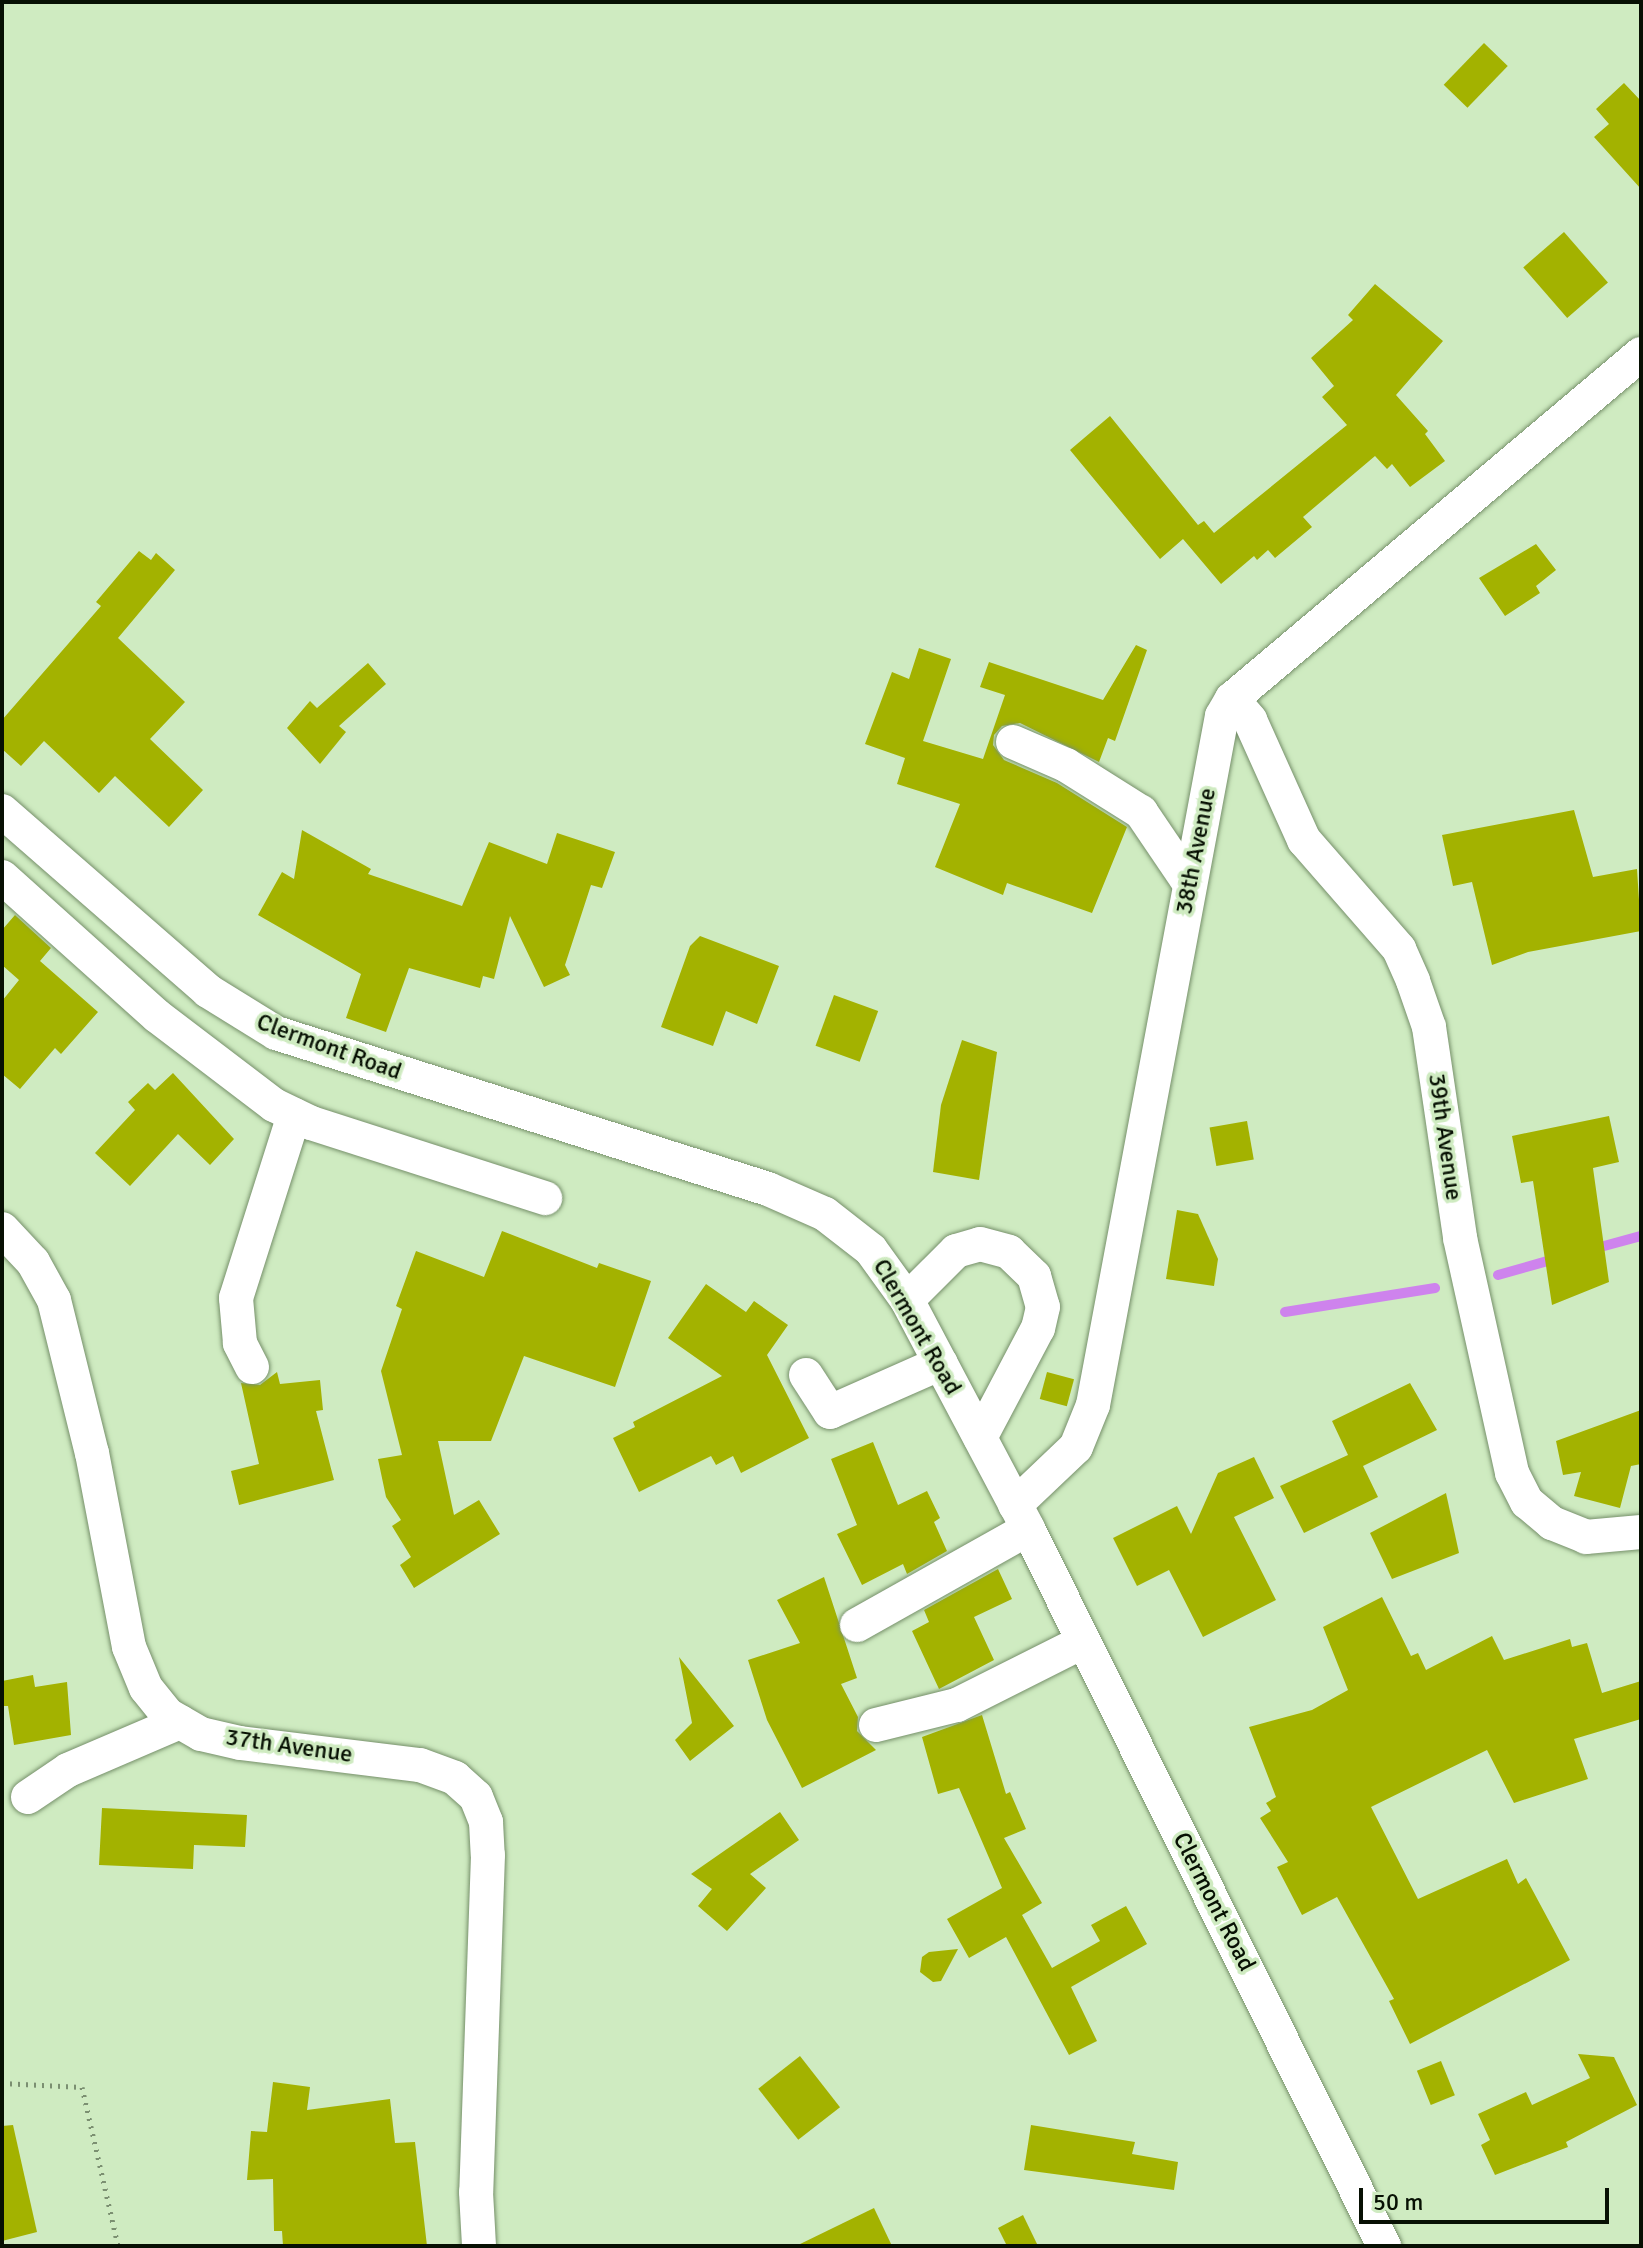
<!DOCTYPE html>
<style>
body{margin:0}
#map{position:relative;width:1643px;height:2248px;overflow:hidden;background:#cfebc1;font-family:Signika,sans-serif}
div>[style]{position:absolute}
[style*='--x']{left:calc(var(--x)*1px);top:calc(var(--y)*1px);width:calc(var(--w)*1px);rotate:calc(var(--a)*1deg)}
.stream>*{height:10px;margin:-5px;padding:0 5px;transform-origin:5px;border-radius:5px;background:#ce83ed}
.building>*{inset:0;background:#a3b200;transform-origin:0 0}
.path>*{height:5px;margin-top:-2.5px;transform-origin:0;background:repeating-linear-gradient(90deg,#7b8f71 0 2px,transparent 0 8px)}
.roads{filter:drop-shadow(0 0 2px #76906a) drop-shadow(0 0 2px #76906a)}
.minor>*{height:34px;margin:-17px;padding:0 17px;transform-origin:17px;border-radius:17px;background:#fff}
span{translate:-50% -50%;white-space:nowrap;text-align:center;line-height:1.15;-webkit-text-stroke:7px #cfebc1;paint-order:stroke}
.street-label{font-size:24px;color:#071003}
.frame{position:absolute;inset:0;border:4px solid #071003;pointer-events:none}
.scale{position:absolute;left:1359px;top:2188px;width:250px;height:36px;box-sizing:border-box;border:4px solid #071003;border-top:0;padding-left:10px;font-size:24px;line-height:28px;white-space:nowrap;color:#071003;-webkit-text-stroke:6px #cfebc1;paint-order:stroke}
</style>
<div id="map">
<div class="stream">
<i style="--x:1593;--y:1249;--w:50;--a:-15.2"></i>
<i style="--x:1498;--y:1275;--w:62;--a:-15.8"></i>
<i style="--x:1285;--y:1312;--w:152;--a:-9.1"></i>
</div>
<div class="building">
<i style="left:1484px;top:43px;width:33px;height:58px;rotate:44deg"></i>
<i style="clip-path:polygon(1624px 83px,1641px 101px,1641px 189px,1594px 137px,1609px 124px,1596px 109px)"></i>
<i style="left:1564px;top:232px;width:67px;height:54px;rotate:49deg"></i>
<i style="clip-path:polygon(1375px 284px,1443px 341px,1396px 395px,1428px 431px,1425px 434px,1445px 461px,1410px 487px,1392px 464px,1387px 469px,1375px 456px,1303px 517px,1312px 527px,1275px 558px,1268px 550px,1257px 560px,1254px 556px,1221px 584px,1183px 539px,1160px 559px,1070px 450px,1110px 416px,1198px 525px,1204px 521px,1214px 533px,1347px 425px,1322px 397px,1334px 386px,1311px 358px,1353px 320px,1348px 315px)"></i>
<i style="clip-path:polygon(1536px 544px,1556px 570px,1536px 586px,1540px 593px,1505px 616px,1479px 578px)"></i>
<i style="clip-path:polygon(139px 551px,151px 560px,156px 553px,175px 570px,118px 638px,185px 702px,150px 739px,203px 790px,169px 827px,115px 776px,99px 793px,44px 741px,21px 766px,2px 749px,2px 720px,101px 606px,96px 602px)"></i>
<i style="clip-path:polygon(1136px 645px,1147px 650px,1115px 741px,1108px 738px,1099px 762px,1020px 723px,1002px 726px,994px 735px,993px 745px,1004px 760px,1057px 783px,1127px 827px,1092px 913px,1007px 883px,1003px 895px,935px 867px,960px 804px,897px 784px,905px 758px,865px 744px,892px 672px,909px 679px,919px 648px,951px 659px,923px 741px,983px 759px,1005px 695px,980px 687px,989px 662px,1103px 700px)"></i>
<i style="clip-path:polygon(368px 663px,386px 684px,339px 726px,346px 732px,320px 764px,287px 728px,310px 701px,317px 708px)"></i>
<i style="clip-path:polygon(1574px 810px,1593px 877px,1637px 869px,1641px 931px,1528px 952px,1492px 965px,1472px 882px,1453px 886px,1442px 835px)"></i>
<i style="clip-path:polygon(302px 830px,371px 869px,368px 874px,462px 906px,489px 842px,547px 864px,557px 833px,615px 852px,602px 888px,591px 885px,565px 965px,570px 975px,544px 987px,510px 916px,494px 979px,483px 976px,480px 988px,409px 968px,386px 1032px,346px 1018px,361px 974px,258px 915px,282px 872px,294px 879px)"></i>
<i style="clip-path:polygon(15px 915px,51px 948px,40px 961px,98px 1012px,61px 1054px,55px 1048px,20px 1089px,2px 1074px,2px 1001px,19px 980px,2px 965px,2px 930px)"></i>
<i style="clip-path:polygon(700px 936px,779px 966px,757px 1024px,726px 1011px,713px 1046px,661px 1027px,690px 946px)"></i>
<i style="left:834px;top:995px;width:47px;height:54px;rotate:20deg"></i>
<i style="clip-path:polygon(962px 1040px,997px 1052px,979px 1180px,933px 1172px,941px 1105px)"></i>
<i style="clip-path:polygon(173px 1073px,234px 1139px,210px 1165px,178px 1134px,130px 1186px,95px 1153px,135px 1110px,128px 1102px,148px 1083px,155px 1090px)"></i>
<i style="clip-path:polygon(1609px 1116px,1619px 1162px,1593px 1168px,1609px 1282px,1552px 1305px,1533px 1181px,1521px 1183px,1512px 1136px)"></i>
<i style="left:1247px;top:1121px;width:39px;height:38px;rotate:80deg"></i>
<i style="clip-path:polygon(1177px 1210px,1198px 1214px,1218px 1259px,1214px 1286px,1166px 1279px)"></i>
<i style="clip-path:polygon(502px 1231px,597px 1268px,599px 1263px,651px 1281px,615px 1387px,524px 1356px,491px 1441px,438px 1441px,454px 1515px,479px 1500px,500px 1534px,414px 1588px,400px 1565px,411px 1557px,392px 1526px,401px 1520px,386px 1497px,378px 1459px,402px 1455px,381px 1371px,402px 1309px,396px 1306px,416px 1251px,484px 1277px)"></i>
<i style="clip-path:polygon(706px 1284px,746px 1312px,754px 1301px,788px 1325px,767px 1355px,809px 1438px,741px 1473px,733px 1456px,716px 1465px,711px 1456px,639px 1492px,613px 1438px,635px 1427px,633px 1422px,722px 1376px,668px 1338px)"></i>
<i style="clip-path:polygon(277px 1372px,280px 1384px,320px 1380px,323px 1410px,316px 1411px,334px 1480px,239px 1505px,231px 1471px,259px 1464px,241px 1383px,260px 1385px)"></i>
<i style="left:1047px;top:1372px;width:28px;height:28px;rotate:15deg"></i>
<i style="clip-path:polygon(1410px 1383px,1437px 1430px,1363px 1466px,1378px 1497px,1304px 1533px,1280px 1486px,1348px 1455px,1332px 1421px)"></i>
<i style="clip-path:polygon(1641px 1410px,1641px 1464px,1631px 1466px,1620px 1508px,1574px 1496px,1581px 1472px,1563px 1475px,1556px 1441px)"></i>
<i style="clip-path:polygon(873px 1442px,898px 1505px,927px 1491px,940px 1518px,934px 1522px,947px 1551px,907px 1574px,903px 1564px,862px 1585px,837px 1534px,857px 1525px,831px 1459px)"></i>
<i style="clip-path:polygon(1254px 1457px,1274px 1498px,1234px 1517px,1276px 1600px,1203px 1637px,1169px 1570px,1137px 1586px,1113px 1538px,1177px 1506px,1191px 1534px,1218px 1473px)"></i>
<i style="clip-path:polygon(1446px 1493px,1459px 1553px,1392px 1579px,1370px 1533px)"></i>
<i style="clip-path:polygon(998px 1569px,1012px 1599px,974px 1617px,994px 1660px,939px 1689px,912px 1631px,929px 1622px,924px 1610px)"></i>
<i style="clip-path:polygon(824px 1577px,857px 1678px,841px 1684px,858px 1717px,857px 1731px,876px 1750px,802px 1788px,767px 1720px,748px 1660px,800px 1643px,777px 1600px)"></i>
<i style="clip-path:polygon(1382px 1597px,1411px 1656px,1418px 1653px,1426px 1670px,1492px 1636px,1504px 1660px,1570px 1639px,1572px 1647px,1587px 1643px,1602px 1693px,1641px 1681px,1641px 1719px,1574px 1739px,1588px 1779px,1514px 1803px,1487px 1750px,1371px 1807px,1418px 1899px,1507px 1859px,1518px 1884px,1526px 1878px,1570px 1960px,1410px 2044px,1389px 2001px,1394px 1999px,1337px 1897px,1302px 1915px,1277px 1867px,1288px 1862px,1260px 1818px,1271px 1811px,1266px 1803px,1276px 1797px,1249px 1727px,1312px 1710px,1348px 1690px,1323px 1627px)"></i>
<i style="clip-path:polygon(679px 1657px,734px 1726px,690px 1761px,675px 1740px,692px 1723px)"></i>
<i style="clip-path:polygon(33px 1675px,35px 1687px,67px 1682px,71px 1735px,14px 1745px,8px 1706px,2px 1706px,2px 1681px)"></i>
<i style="clip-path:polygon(982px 1715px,1006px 1794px,1010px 1792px,1026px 1829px,1004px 1838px,1042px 1903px,1022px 1915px,1052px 1968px,1100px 1941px,1091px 1925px,1126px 1906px,1147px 1944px,1071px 1987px,1097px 2041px,1069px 2055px,1006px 1937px,969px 1958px,947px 1919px,1002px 1888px,959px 1788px,938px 1794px,922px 1737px)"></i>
<i style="clip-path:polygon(102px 1808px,247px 1815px,245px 1847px,194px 1845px,193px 1869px,99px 1865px)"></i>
<i style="clip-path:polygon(780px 1812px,799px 1840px,750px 1874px,766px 1888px,727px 1931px,698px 1906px,712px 1889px,691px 1874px)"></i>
<i style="clip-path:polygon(958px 1949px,941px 1981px,933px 1982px,920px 1972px,922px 1957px,929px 1952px)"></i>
<i style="clip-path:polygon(1578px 2054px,1614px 2057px,1637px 2105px,1566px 2142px,1568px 2147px,1495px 2175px,1481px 2145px,1490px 2140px,1478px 2114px,1526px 2092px,1532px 2105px,1590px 2078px)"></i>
<i style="left:800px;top:2056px;width:65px;height:53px;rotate:52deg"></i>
<i style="left:1441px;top:2061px;width:37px;height:26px;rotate:68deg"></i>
<i style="clip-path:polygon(273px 2082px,310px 2087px,307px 2110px,390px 2099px,395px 2143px,415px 2142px,427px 2246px,283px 2246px,282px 2231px,274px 2231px,273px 2179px,247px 2180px,251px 2131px,267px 2132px)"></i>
<i style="clip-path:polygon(13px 2125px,37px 2232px,2px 2241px,2px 2126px)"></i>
<i style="clip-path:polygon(1031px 2125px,1135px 2142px,1132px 2154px,1178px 2162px,1174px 2190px,1024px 2170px)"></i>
<i style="clip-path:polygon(874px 2208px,892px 2246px,796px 2246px)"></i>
<i style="clip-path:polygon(1023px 2215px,1038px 2246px,1007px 2246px,998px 2228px)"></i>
</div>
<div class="path">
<i style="--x:2;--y:2083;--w:80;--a:2.9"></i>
<i style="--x:82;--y:2087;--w:163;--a:77.2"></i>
</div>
<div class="roads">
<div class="minor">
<i style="--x:1232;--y:699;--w:28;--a:49"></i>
<i style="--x:1250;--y:720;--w:132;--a:65.8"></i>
<i style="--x:1304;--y:840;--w:145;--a:48.9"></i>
<i style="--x:1399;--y:949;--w:35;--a:66"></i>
<i style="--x:1413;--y:981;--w:49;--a:70.8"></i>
<i style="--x:1429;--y:1027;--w:213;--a:81.6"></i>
<i style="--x:1460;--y:1238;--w:241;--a:77.5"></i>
<i style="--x:1512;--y:1473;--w:33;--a:63"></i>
<i style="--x:1527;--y:1502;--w:33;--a:40"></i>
<i style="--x:1552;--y:1523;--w:37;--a:22"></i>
<i style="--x:1586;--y:1537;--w:55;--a:-5.2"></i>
<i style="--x:1013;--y:742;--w:58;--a:23.5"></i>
<i style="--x:1066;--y:765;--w:89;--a:32.1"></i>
<i style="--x:1141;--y:812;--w:86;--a:55.9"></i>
<i style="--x:2;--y:811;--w:274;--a:41.1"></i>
<i style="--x:208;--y:991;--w:80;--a:31.7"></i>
<i style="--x:276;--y:1033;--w:516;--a:17.59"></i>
<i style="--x:768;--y:1189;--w:62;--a:23.7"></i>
<i style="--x:825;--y:1214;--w:58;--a:38"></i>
<i style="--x:871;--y:1250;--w:62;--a:54.2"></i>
<i style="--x:907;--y:1300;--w:259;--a:62.1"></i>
<i style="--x:1028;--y:1529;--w:801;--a:63.59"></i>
<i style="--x:2;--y:877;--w:208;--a:41.9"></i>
<i style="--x:157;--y:1016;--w:147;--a:37.3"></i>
<i style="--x:274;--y:1105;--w:41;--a:25.9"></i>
<i style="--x:311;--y:1123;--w:246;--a:17.8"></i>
<i style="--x:2;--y:1229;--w:45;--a:46.8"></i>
<i style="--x:33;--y:1262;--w:43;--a:61.1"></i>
<i style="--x:54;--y:1300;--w:158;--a:76.1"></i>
<i style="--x:92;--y:1453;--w:197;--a:79.2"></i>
<i style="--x:129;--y:1647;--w:44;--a:67.5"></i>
<i style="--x:146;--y:1688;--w:35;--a:51"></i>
<i style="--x:168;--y:1715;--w:38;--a:30"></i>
<i style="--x:201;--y:1734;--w:40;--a:13"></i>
<i style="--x:240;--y:1743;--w:181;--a:7"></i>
<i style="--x:420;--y:1765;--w:37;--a:20"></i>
<i style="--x:455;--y:1778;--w:28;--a:42"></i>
<i style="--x:476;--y:1797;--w:27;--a:68"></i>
<i style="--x:486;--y:1822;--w:33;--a:87"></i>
<i style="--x:488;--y:1855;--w:337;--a:92"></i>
<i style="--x:476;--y:2192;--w:54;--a:86.8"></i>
<i style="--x:907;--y:1300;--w:69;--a:-45"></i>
<i style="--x:956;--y:1251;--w:25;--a:-16"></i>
<i style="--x:980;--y:1244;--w:30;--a:15"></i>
<i style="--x:1009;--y:1252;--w:35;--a:44"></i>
<i style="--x:1034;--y:1276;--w:32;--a:74"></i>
<i style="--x:1043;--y:1307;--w:22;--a:103"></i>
<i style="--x:1038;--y:1328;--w:124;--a:117.8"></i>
<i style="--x:252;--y:1367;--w:27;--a:-117"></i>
<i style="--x:240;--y:1343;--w:45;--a:-95.1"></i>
<i style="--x:236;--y:1298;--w:192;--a:-72.4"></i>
<i style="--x:806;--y:1375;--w:44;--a:57"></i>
<i style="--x:830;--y:1412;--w:121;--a:-23.8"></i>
<i style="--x:1015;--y:1505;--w:84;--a:-43.6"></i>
<i style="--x:1076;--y:1447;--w:45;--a:-68"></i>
<i style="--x:1093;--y:1405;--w:701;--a:-79.4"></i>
<i style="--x:1222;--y:716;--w:20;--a:-60"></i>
<i style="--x:1232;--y:699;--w:535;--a:-40.15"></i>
<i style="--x:857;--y:1625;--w:196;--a:-29.3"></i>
<i style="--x:876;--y:1725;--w:83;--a:-13.9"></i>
<i style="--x:957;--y:1705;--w:140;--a:-26.7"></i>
<i style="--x:28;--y:1797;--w:48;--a:-34"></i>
<i style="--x:68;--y:1770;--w:122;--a:-23.2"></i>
</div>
</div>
<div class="street-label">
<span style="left:1196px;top:851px;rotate:-79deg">38th Avenue</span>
<span style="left:329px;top:1047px;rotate:20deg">Clermont Road</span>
<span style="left:1445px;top:1137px;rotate:82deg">39th Avenue</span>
<span style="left:917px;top:1327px;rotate:60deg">Clermont Road</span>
<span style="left:289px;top:1746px;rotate:8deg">37th Avenue</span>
<span style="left:1214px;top:1902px;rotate:63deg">Clermont Road</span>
</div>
<div class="frame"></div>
<div class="scale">50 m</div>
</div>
